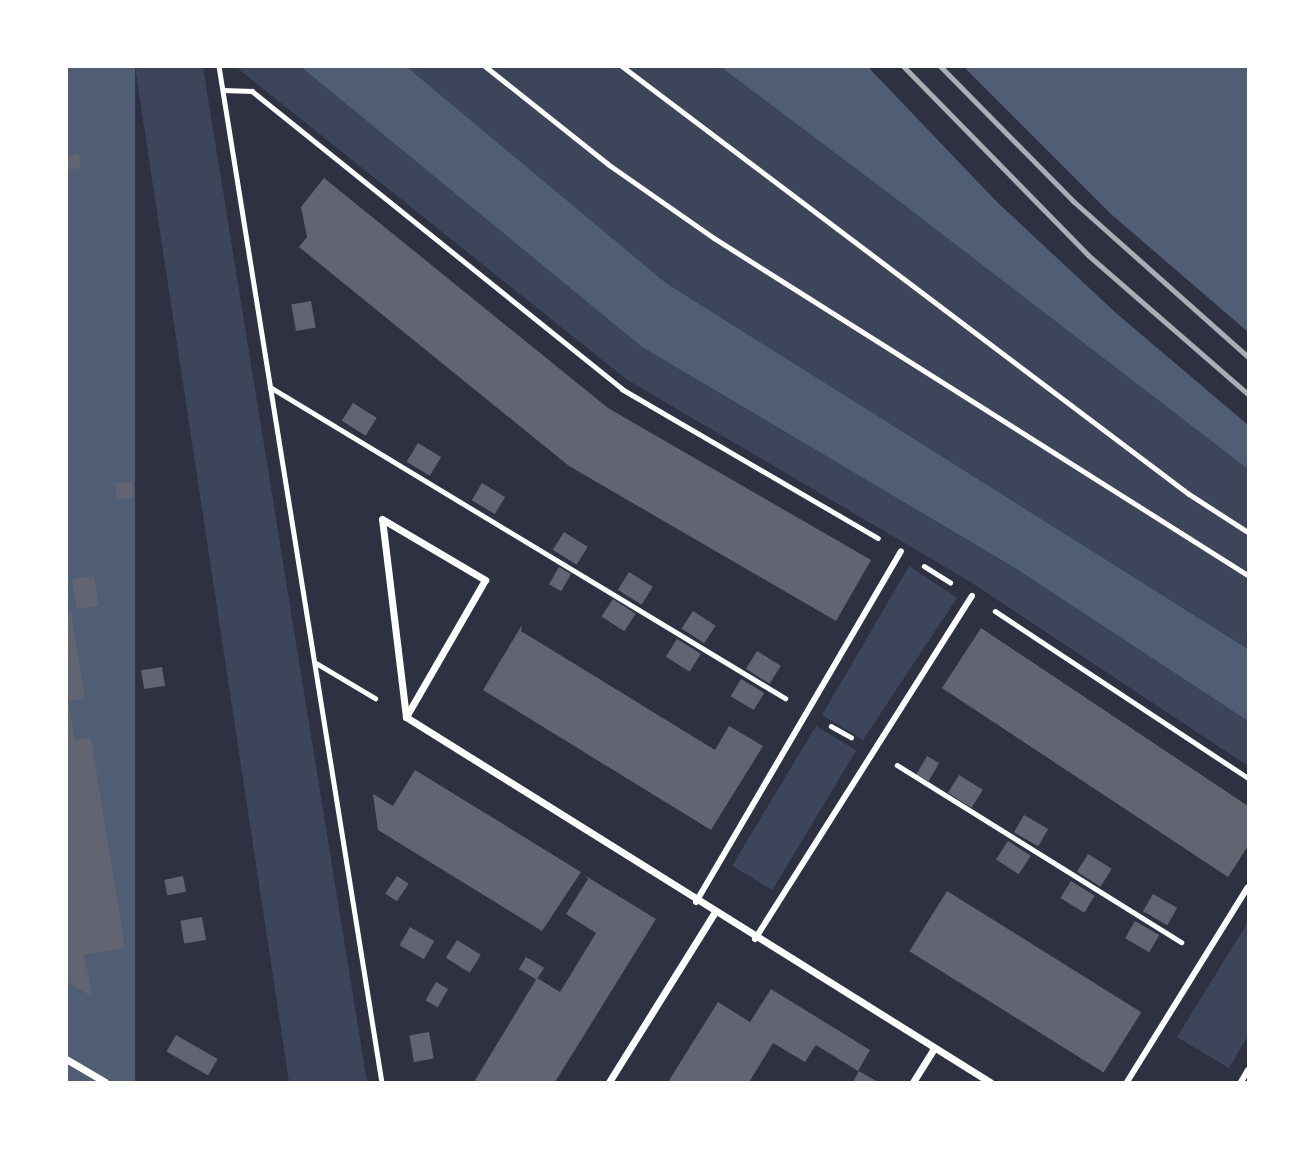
<!DOCTYPE html>
<style>
body{margin:0}
#map{position:relative;width:1315px;height:1149px;overflow:hidden;background:#2d3142;font-family:"Varela Round",sans-serif}
div>[style]{position:absolute}
[style*='--x']{left:calc(var(--x)*1px);top:calc(var(--y)*1px);width:calc(var(--w)*1px);rotate:calc(var(--a)*1deg)}
.green>*{inset:0;background:#3c4559;transform-origin:0 0}
.water>*{inset:0;background:#4f5d75;transform-origin:0 0}
.pier>*{inset:0;background:#2d3142}
.building>*{inset:0;background:#626471;transform-origin:0 0}
.path>*{height:4.5px;margin:-2.25px;padding:0 2.25px;transform-origin:2.25px;border-radius:2.25px;background:#fff}
.pedestrian>*{height:6px;margin:-3px;padding:0 3px;transform-origin:3px;border-radius:3px;background:#fff}
.minor>*{height:7px;margin:-3.5px;padding:0 3.5px;transform-origin:3.5px;border-radius:3.5px;background:#fff}
.rail>*{height:5px;margin:-2.5px;padding:0 2.5px;transform-origin:2.5px;border-radius:2.5px;background:#abadb3}
span{translate:-50% -50%;white-space:nowrap;text-align:center;line-height:1.15;-webkit-text-stroke:6px #fff;paint-order:stroke}
.frame{position:absolute;inset:0;border:68px solid #fff;pointer-events:none}
</style>
<div id="map">
<div class="green">
<i style="clip-path:polygon(135px 67px,203px 67px,367px 1082px,289px 1082px)"></i>
<i style="clip-path:polygon(236px 67px,301px 67px,642px 347px,1015px 568px,1248px 721px,1248px 766px,969px 581px,626px 379px)"></i>
<i style="clip-path:polygon(407px 67px,1248px 67px,1248px 649px,666px 283px)"></i>
<i style="clip-path:polygon(909px 566px,957px 598px,863px 740px,822px 715px)"></i>
<i style="left:816px;top:726px;width:47px;height:163px;rotate:31deg"></i>
<i style="clip-path:polygon(1248px 922px,1248px 1036px,1229px 1068px,1177px 1037px)"></i>
</div>
<div class="water">
<i style="left:68px;top:67px;width:67px;height:1027px"></i>
<i style="clip-path:polygon(301px 67px,407px 67px,666px 283px,1248px 649px,1248px 721px,1015px 568px,642px 347px)"></i>
<i style="clip-path:polygon(721px 67px,1248px 67px,1248px 469px,903px 204px)"></i>
</div>
<div class="pier">
<i style="clip-path:polygon(868px 67px,964px 67px,1111px 214px,1248px 332px,1248px 425px,1116px 313px,997px 202px)"></i>
</div>
<div class="building">
<i style="clip-path:polygon(79px 154px,81px 168px,66px 170px,66px 156px)"></i>
<i style="clip-path:polygon(324px 178px,608px 408px,871px 560px,836px 621px,569px 466px,299px 247px,307px 237px,301px 207px)"></i>
<i style="left:311px;top:301px;width:27px;height:20px;rotate:80deg"></i>
<i style="left:353px;top:403px;width:28px;height:21px;rotate:32deg"></i>
<i style="left:418px;top:443px;width:27px;height:22px;rotate:31deg"></i>
<i style="left:132px;top:481px;width:17px;height:17px;rotate:83deg"></i>
<i style="left:482px;top:483px;width:27px;height:20px;rotate:31deg"></i>
<i style="left:564px;top:532px;width:28px;height:21px;rotate:32deg"></i>
<i style="left:559px;top:567px;width:14px;height:20px;rotate:30deg"></i>
<i style="left:629px;top:572px;width:28px;height:21px;rotate:32deg"></i>
<i style="left:94px;top:576px;width:30px;height:22px;rotate:81deg"></i>
<i style="left:613px;top:599px;width:27px;height:21px;rotate:33deg"></i>
<i style="left:693px;top:611px;width:27px;height:21px;rotate:33deg"></i>
<i style="clip-path:polygon(71px 613px,85px 699px,68px 702px,75px 740px,91px 737px,125px 948px,84px 955px,93px 997px,66px 981px,66px 614px)"></i>
<i style="clip-path:polygon(522px 625px,521px 631px,715px 750px,729px 726px,763px 746px,711px 830px,483px 690px)"></i>
<i style="clip-path:polygon(981px 628px,1248px 806px,1248px 846px,1228px 877px,942px 688px)"></i>
<i style="left:677px;top:639px;width:28px;height:21px;rotate:32deg"></i>
<i style="left:757px;top:651px;width:28px;height:21px;rotate:32deg"></i>
<i style="left:162px;top:667px;width:19px;height:21px;rotate:81deg"></i>
<i style="left:741px;top:679px;width:27px;height:20px;rotate:31deg"></i>
<i style="left:927px;top:756px;width:14px;height:21px;rotate:30deg"></i>
<i style="clip-path:polygon(415px 770px,581px 872px,542px 931px,378px 830px,373px 794px,393px 806px)"></i>
<i style="left:959px;top:775px;width:28px;height:21px;rotate:32deg"></i>
<i style="left:1024px;top:815px;width:28px;height:20px;rotate:30deg"></i>
<i style="left:1008px;top:841px;width:27px;height:22px;rotate:33deg"></i>
<i style="left:1088px;top:854px;width:28px;height:21px;rotate:32deg"></i>
<i style="clip-path:polygon(584px 875px,656px 919px,555px 1082px,474px 1082px,537px 978px,560px 992px,596px 933px,566px 914px,588px 879px)"></i>
<i style="left:183px;top:876px;width:16px;height:19px;rotate:79deg"></i>
<i style="left:397px;top:876px;width:14px;height:21px;rotate:34deg"></i>
<i style="left:1071px;top:881px;width:28px;height:20px;rotate:32deg"></i>
<i style="left:947px;top:891px;width:229px;height:71px;rotate:32deg"></i>
<i style="left:1153px;top:894px;width:28px;height:20px;rotate:30deg"></i>
<i style="left:202px;top:917px;width:23px;height:22px;rotate:80deg"></i>
<i style="left:1135px;top:921px;width:28px;height:20px;rotate:30deg"></i>
<i style="left:410px;top:927px;width:28px;height:21px;rotate:30deg"></i>
<i style="left:457px;top:940px;width:28px;height:21px;rotate:32deg"></i>
<i style="left:526px;top:957px;width:21px;height:14px;rotate:31deg"></i>
<i style="left:436px;top:982px;width:14px;height:21px;rotate:30deg"></i>
<i style="clip-path:polygon(771px 989px,870px 1050px,858px 1071px,816px 1045px,805px 1062px,773px 1043px,749px 1082px,668px 1082px,718px 1002px,750px 1022px)"></i>
<i style="left:429px;top:1032px;width:27px;height:20px;rotate:80deg"></i>
<i style="left:176px;top:1035px;width:48px;height:19px;rotate:30deg"></i>
<i style="clip-path:polygon(859px 1071px,878px 1082px,853px 1082px)"></i>
</div>
<div class="path">
<i style="--x:219;--y:66;--w:1029;--a:80.89"></i>
<i style="--x:485;--y:66;--w:157;--a:38.5"></i>
<i style="--x:608;--y:164;--w:129;--a:34.9"></i>
<i style="--x:714;--y:238;--w:631;--a:32.26"></i>
<i style="--x:622;--y:66;--w:710;--a:37.05"></i>
<i style="--x:1189;--y:494;--w:70;--a:32.8"></i>
<i style="--x:223;--y:90;--w:29;--a:2"></i>
<i style="--x:252;--y:91;--w:475;--a:38.8"></i>
<i style="--x:622;--y:389;--w:296;--a:30.2"></i>
<i style="--x:270;--y:387;--w:602;--a:31.13"></i>
<i style="--x:924;--y:566;--w:31;--a:32"></i>
<i style="--x:995;--y:611;--w:303;--a:33.4"></i>
<i style="--x:316;--y:663;--w:69;--a:30.7"></i>
<i style="--x:831;--y:726;--w:23;--a:29"></i>
<i style="--x:897;--y:765;--w:335;--a:31.9"></i>
</div>
<div class="pedestrian">
<i style="--x:696;--y:902;--w:406;--a:-59.7"></i>
<i style="--x:755;--y:939;--w:406;--a:-57.7"></i>
<i style="--x:1127;--y:1082;--w:229;--a:-58.2"></i>
<i style="--x:1241;--y:1082;--w:14;--a:-60"></i>
</div>
<div class="minor">
<i style="--x:382;--y:519;--w:120;--a:30.6"></i>
<i style="--x:485;--y:580;--w:158;--a:120"></i>
<i style="--x:406;--y:717;--w:199;--a:-96.9"></i>
<i style="--x:406;--y:717;--w:689;--a:32.01"></i>
<i style="--x:66;--y:1059;--w:45;--a:30.5"></i>
<i style="--x:609;--y:1082;--w:199;--a:-58.1"></i>
<i style="--x:913;--y:1082;--w:40;--a:-58"></i>
</div>
<div class="rail">
<i style="--x:903;--y:66;--w:264;--a:45.6"></i>
<i style="--x:1088;--y:255;--w:212;--a:41"></i>
<i style="--x:940;--y:66;--w:190;--a:45.4"></i>
<i style="--x:1073;--y:201;--w:234;--a:41.7"></i>
</div>
<div class="frame"></div>
</div>
